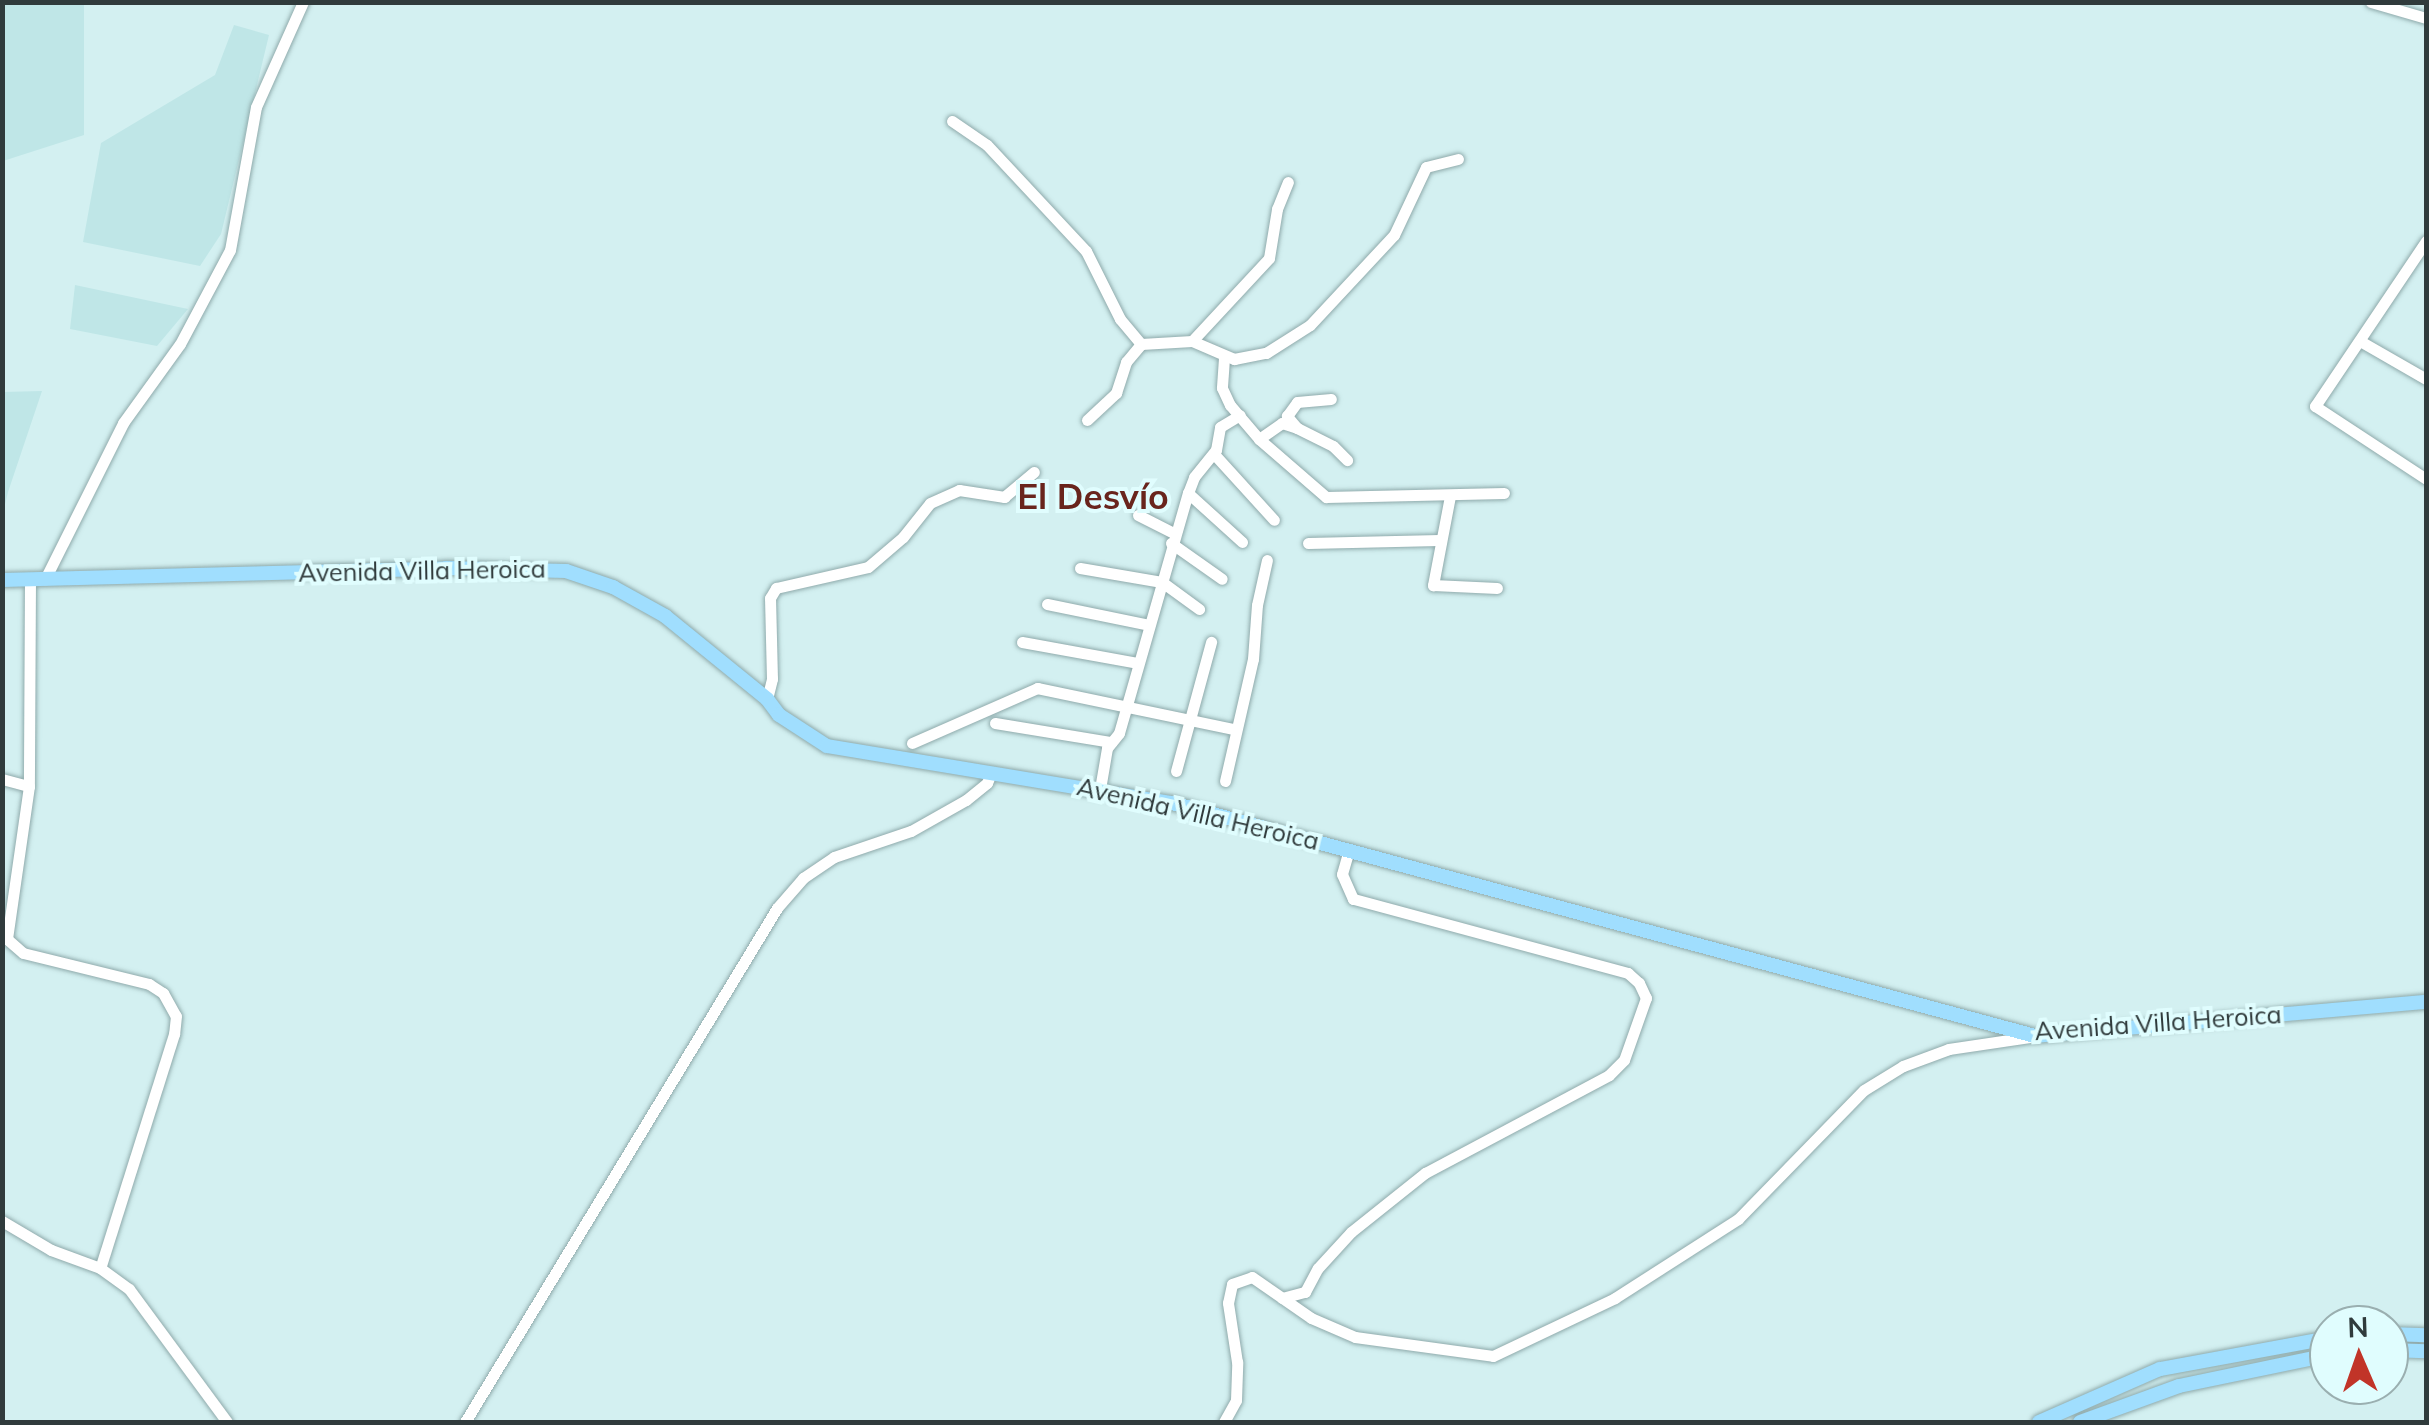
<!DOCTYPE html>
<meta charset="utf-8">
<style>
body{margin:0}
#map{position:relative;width:2429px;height:1425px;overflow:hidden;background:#d3f0f1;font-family:Mulish,sans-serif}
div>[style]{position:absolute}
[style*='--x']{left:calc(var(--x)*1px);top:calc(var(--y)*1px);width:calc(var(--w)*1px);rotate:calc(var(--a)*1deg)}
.built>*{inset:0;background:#bfe6e7}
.roads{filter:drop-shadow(0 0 2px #8faaab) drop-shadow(0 0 2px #8faaab)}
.minor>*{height:11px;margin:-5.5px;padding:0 5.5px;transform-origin:5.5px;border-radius:5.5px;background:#fff}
.major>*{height:14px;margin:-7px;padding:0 7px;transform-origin:7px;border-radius:7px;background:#a0defe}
span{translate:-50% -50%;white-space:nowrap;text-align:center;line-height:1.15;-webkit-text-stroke:8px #e0fdfe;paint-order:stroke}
.street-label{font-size:25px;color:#303b3c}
.district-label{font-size:35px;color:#69251d;font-weight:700}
.frame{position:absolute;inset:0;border:5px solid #303b3c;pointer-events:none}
.north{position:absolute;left:2309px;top:1305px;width:100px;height:100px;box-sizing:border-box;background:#e0fdfe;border:2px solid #9aafb0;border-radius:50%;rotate:358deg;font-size:28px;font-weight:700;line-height:40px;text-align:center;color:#303b3c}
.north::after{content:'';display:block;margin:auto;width:35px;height:45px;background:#c13428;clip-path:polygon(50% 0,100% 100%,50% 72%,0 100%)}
</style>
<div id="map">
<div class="built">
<i style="clip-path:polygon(3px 2px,84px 3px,84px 135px,3px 161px)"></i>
<i style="clip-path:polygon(234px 25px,269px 35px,221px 234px,200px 266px,83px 242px,101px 143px,215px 75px)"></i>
<i style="clip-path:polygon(75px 285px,188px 309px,157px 346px,70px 329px)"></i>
<i style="clip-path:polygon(42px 391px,8px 492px,3px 512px,3px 392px)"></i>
</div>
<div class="roads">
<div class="minor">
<i style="--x:2371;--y:2;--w:57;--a:16.2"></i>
<i style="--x:952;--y:121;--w:42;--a:34.4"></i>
<i style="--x:987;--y:145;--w:145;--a:47"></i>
<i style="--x:1086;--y:251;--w:76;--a:63.4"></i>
<i style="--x:1120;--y:319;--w:33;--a:50"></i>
<i style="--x:1141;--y:344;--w:51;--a:-3.4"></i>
<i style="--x:1192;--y:341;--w:46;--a:23.2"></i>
<i style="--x:1234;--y:359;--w:33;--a:-11"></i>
<i style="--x:1266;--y:353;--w:52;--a:-32.5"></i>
<i style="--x:1310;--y:325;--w:123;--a:-47"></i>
<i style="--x:1394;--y:235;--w:75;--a:-64.8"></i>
<i style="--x:1426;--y:167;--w:33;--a:-14"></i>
<i style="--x:2426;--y:241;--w:199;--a:123.9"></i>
<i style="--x:2315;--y:406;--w:133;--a:33.3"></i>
<i style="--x:1192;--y:341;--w:113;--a:-47.1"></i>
<i style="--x:1269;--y:258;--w:50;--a:-80.7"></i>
<i style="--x:1277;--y:209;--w:29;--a:-68"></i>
<i style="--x:2360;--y:341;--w:76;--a:29.9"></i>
<i style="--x:1224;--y:358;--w:30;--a:94"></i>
<i style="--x:1222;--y:388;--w:19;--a:65"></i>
<i style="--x:1230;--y:405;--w:45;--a:49.5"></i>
<i style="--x:1259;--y:439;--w:89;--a:40.9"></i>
<i style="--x:1326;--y:497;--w:178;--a:-1.3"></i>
<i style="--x:1087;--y:420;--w:40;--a:-43"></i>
<i style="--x:1116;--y:393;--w:33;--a:-72"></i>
<i style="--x:1126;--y:362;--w:23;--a:-50"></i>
<i style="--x:1297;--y:428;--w:40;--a:26.6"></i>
<i style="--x:1333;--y:446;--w:20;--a:45"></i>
<i style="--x:1259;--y:439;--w:28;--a:-35"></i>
<i style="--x:1282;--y:423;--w:16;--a:18"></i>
<i style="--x:1297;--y:428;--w:16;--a:-130"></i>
<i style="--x:1287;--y:416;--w:17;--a:-54"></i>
<i style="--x:1297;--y:402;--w:34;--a:-5"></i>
<i style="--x:1214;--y:454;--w:89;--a:47.7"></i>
<i style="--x:1188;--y:493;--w:73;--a:42.2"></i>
<i style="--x:1450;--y:496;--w:91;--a:100.8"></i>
<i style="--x:1433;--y:585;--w:64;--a:2.7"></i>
<i style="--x:1138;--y:515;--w:39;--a:27"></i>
<i style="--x:1171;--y:543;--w:62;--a:35.2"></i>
<i style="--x:1308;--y:543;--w:131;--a:-1.3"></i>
<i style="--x:1080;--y:568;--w:83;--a:9.7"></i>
<i style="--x:1162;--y:582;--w:46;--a:36.1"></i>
<i style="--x:30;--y:579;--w:207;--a:90.3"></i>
<i style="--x:29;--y:786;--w:155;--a:98.2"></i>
<i style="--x:7;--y:939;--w:21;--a:41"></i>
<i style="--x:23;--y:953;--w:130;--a:13.8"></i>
<i style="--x:149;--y:984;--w:17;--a:33"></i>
<i style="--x:163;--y:993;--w:26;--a:61"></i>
<i style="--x:176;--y:1016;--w:18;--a:96"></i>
<i style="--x:174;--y:1034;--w:245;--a:107.5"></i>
<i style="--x:45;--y:579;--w:174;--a:-63.4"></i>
<i style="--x:123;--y:423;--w:97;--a:-54.2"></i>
<i style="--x:180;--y:344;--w:106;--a:-62"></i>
<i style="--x:230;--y:250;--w:145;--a:-79.7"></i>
<i style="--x:256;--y:107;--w:115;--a:-65.9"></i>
<i style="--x:1047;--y:604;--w:104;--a:11.6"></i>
<i style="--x:1022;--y:642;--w:117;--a:10.3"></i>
<i style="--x:767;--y:699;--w:21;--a:-76"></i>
<i style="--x:772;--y:679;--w:81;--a:-91.4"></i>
<i style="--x:770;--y:598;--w:12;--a:-59"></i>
<i style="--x:776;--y:588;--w:94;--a:-12.9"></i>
<i style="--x:868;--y:567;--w:46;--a:-40.6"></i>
<i style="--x:903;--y:537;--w:43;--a:-51.5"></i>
<i style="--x:930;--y:503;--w:32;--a:-24"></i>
<i style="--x:959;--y:490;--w:46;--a:8.8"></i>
<i style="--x:1004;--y:497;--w:39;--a:-40"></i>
<i style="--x:995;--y:723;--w:118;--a:9.3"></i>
<i style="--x:912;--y:743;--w:137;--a:-23.7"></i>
<i style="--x:1037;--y:688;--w:201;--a:11.8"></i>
<i style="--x:1176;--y:771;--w:134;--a:-74.8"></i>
<i style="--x:2;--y:779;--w:28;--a:15"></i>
<i style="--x:1225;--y:781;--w:125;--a:-77.1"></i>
<i style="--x:1253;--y:659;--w:54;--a:-85.8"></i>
<i style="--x:1257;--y:605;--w:46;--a:-77.5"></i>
<i style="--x:1100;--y:789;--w:42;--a:-80.3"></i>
<i style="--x:1107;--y:748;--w:19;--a:-51"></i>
<i style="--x:1119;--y:733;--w:250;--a:-74"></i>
<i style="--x:1188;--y:493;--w:17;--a:-69"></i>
<i style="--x:1194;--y:477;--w:35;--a:-51"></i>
<i style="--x:1216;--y:450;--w:23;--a:-80"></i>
<i style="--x:1220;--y:427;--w:23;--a:-31"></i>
<i style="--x:2;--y:1221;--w:57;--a:30.6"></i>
<i style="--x:51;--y:1250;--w:52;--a:20.2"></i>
<i style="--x:100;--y:1268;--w:36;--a:36"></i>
<i style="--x:129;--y:1289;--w:165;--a:53.6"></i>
<i style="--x:1282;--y:1298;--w:24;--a:-15"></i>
<i style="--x:1305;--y:1292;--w:27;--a:-62"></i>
<i style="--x:1318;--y:1268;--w:49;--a:-47.5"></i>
<i style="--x:1351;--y:1232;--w:95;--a:-38.6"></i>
<i style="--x:1425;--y:1173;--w:208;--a:-28"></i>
<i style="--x:1609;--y:1075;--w:21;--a:-45"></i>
<i style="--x:1624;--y:1060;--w:66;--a:-70.5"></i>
<i style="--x:1646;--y:998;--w:17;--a:-115"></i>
<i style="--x:1639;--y:983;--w:15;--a:-138"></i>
<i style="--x:1628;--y:973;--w:285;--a:-164.9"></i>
<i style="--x:1353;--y:899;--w:27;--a:-114"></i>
<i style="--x:1342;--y:874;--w:26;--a:-74"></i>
<i style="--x:465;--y:1422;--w:601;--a:-58.74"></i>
<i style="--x:777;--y:908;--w:40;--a:-49"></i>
<i style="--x:803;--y:878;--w:37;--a:-34"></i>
<i style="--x:834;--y:857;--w:81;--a:-18.7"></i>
<i style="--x:911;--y:831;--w:63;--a:-29.4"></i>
<i style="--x:966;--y:800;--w:27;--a:-39"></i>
<i style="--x:987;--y:783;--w:11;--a:-68"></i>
<i style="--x:1224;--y:1422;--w:25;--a:-61"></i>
<i style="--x:1236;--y:1400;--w:38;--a:-88"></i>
<i style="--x:1237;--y:1362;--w:60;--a:-98.7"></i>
<i style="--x:1228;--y:1303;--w:19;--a:-78"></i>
<i style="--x:1232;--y:1284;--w:21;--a:-19"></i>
<i style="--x:1252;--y:1277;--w:72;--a:34.8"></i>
<i style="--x:1311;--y:1318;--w:48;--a:23.4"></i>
<i style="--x:1355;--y:1337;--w:139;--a:7.8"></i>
<i style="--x:1493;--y:1356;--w:135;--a:-25.4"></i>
<i style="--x:1615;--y:1298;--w:146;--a:-32.7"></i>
<i style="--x:1738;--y:1219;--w:180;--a:-45.7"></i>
<i style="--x:1864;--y:1090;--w:46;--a:-31.6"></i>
<i style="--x:1903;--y:1066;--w:49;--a:-20.3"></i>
<i style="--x:1949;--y:1049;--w:81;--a:-8.5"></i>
</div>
<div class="major">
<i style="--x:2;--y:580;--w:444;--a:-1.5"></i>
<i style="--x:446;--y:568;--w:120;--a:1.4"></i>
<i style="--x:566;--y:571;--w:50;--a:18.8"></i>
<i style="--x:613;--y:587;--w:60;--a:29.1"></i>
<i style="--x:665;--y:616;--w:132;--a:39.1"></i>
<i style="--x:767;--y:699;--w:20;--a:53"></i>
<i style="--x:779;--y:715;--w:57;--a:32.9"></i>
<i style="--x:827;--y:746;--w:350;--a:9.4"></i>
<i style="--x:1172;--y:803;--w:894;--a:15.11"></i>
<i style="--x:2035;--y:1036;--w:392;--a:-5"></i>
<i style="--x:2389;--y:1334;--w:37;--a:2"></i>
<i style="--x:2389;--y:1350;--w:37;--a:2"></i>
<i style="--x:2039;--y:1422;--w:132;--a:-23.7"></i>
<i style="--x:2160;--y:1369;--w:172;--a:-10.4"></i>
<i style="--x:2080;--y:1422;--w:105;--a:-20"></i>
<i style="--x:2179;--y:1386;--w:153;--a:-11.7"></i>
</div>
</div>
<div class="street-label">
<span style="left:422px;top:571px;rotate:-1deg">Avenida Villa Heroica</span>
<span style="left:1198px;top:814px;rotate:13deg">Avenida Villa Heroica</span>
<span style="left:2158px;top:1023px;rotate:-4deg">Avenida Villa Heroica</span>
</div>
<div class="district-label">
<span style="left:1093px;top:496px">El Desvío</span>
</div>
<div class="frame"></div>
<div class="north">N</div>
</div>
